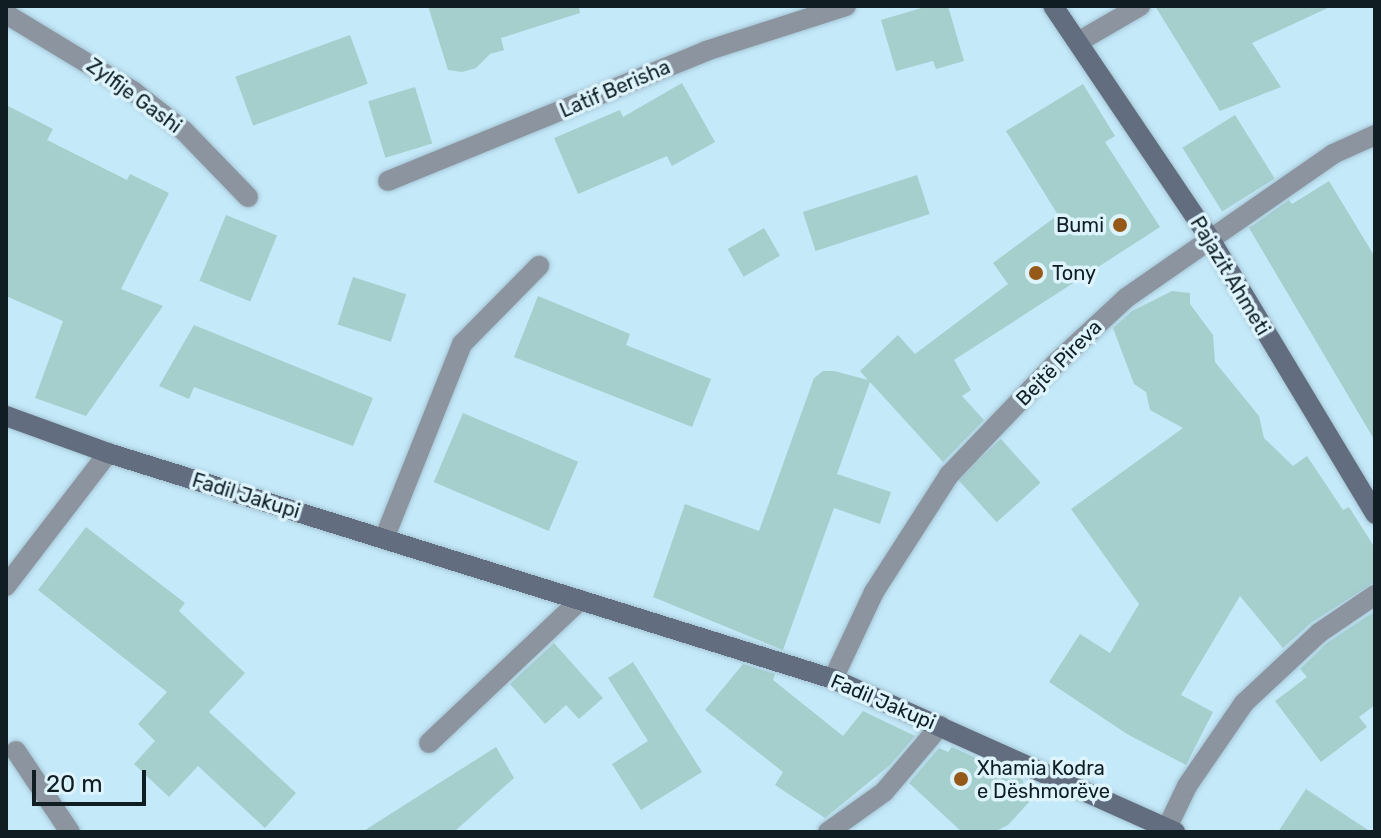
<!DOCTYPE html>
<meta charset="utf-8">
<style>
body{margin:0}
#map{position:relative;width:1381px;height:838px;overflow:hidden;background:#c4e9f9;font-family:Rubik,sans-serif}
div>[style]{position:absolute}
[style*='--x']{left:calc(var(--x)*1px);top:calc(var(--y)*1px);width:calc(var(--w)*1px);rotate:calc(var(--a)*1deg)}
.building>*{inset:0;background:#a5cfcd;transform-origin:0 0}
.roads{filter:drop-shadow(0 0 2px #a4c4d3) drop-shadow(0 0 2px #a4c4d3)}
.street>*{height:20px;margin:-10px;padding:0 10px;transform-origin:10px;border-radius:10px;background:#8b949f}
.secondary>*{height:20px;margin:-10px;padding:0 10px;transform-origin:10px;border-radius:10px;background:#626e7f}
.dots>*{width:22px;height:22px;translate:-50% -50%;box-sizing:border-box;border:4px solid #def4fd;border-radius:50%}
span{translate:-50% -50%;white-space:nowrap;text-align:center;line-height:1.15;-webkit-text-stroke:7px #def4fd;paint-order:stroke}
.street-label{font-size:20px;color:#101e24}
.poi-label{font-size:20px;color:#101e24}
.right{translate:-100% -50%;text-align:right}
.left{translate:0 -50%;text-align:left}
.frame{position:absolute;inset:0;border:8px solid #101e24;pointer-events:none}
.scale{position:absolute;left:32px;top:770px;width:114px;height:36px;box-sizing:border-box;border:4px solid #101e24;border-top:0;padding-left:10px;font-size:24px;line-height:28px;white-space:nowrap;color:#101e24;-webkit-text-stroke:6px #def4fd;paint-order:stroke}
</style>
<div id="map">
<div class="building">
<i style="clip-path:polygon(428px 6px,579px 6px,580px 13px,501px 38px,504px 50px,490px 54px,476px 68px,462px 72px,448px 70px)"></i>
<i style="clip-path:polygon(928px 6px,948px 6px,964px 61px,936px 69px,933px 61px,896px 71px,881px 20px)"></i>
<i style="clip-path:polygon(1155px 6px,1332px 6px,1252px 43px,1281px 87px,1220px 111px)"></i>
<i style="left:350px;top:35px;width:52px;height:122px;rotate:70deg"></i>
<i style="clip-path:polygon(682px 83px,715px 142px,672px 166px,667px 156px,578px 194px,554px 138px,620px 110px,623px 117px)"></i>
<i style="clip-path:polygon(1083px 84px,1115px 136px,1105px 142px,1160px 227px,954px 360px,971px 390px,962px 396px,984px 420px,943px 462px,870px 382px,837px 474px,891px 492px,880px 524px,834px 508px,783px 650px,653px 597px,685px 504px,759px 531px,814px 378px,823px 371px,834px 371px,868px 380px,860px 371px,898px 335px,915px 354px,1008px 284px,993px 263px,1058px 215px,1006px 131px)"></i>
<i style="left:415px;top:87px;width:59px;height:49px;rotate:73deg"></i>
<i style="clip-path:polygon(6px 105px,53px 129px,47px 140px,127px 180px,130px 174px,169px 193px,121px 289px,163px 306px,86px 416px,35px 398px,63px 321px,6px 296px)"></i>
<i style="left:1235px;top:115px;width:75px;height:62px;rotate:58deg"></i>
<i style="left:917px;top:175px;width:41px;height:120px;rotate:72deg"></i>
<i style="clip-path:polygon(1329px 181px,1375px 257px,1375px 441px,1249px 228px,1289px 200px,1292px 204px)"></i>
<i style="left:226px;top:215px;width:55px;height:71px;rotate:22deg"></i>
<i style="left:764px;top:228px;width:32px;height:42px;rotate:60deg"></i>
<i style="left:353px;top:277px;width:56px;height:50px;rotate:18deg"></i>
<i style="clip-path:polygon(1172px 291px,1190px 293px,1190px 304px,1213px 335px,1215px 362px,1259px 416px,1264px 438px,1293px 466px,1307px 456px,1343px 510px,1349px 507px,1375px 548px,1375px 582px,1312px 622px,1283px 648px,1240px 596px,1181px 695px,1213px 712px,1186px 765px,1127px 734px,1049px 682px,1080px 634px,1110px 653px,1139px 604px,1071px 509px,1183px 428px,1150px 410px,1146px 392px,1134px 384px,1113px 328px,1132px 311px)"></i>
<i style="clip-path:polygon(538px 296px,630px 334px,626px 345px,711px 379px,692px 427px,514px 357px)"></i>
<i style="clip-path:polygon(194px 325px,373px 398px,353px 446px,194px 387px,189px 399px,159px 386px)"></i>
<i style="left:463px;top:413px;width:125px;height:75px;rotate:23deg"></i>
<i style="left:1001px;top:439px;width:59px;height:59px;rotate:48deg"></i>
<i style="clip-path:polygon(86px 527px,185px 603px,179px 611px,245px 673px,209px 712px,296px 793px,265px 828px,198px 766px,169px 797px,134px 764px,155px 741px,138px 724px,167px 692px,38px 590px)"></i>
<i style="clip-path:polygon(1375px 611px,1375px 705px,1359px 717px,1367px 727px,1321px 762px,1275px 701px,1307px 677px,1300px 669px,1327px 643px)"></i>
<i style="clip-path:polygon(554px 643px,603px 698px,579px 719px,566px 705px,545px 724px,510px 684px)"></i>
<i style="clip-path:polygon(633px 662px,702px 772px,641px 810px,612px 764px,648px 741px,608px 678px)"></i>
<i style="clip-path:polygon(743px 664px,775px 674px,773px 680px,843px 736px,863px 711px,915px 736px,890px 765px,825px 818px,775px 785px,783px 772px,705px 710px)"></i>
<i style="clip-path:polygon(496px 747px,514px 778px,454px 832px,362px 832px)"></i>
<i style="clip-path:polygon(952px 747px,1022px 779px,1031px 800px,1008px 825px,994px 832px,962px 832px,909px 783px,939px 748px,948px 752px)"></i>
<i style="clip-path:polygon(1306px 789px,1371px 832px,1278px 832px)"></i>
</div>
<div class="roads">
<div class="street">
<i style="--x:6;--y:14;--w:149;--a:31.2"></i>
<i style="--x:133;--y:91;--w:65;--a:38.1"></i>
<i style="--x:184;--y:131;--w:92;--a:45.9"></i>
<i style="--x:1078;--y:42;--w:72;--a:-30.1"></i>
<i style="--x:388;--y:181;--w:344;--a:-22.2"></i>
<i style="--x:706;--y:51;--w:147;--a:-17.8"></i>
<i style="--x:384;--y:539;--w:210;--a:-68.2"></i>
<i style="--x:462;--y:344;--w:110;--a:-45.4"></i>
<i style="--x:6;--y:586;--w:168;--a:-52.5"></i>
<i style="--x:833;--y:679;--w:96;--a:-64.8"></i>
<i style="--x:874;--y:592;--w:139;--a:-57.3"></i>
<i style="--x:949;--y:475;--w:156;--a:-46.3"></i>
<i style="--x:1057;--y:362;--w:94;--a:-42.8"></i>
<i style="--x:1126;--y:298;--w:252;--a:-34.8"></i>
<i style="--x:1333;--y:154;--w:46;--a:-24.3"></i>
<i style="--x:429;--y:743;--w:208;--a:-43.4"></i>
<i style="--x:16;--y:751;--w:97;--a:56.3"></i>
<i style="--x:1167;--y:828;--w:47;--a:-64.5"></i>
<i style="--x:1187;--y:786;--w:101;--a:-55.5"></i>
<i style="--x:1244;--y:703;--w:103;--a:-43"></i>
<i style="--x:1319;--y:633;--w:68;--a:-34.2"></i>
<i style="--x:828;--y:832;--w:69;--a:-35.5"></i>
<i style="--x:884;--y:792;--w:87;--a:-49.7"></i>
</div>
<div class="secondary">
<i style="--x:1053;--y:6;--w:281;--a:56"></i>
<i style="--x:1210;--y:239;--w:321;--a:59"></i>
<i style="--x:6;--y:416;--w:109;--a:19.9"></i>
<i style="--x:108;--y:453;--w:759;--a:17.31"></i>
<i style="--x:833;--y:679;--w:375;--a:24.1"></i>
</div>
</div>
<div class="dots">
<i style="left:1120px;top:225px;background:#955a19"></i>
<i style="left:1036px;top:273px;background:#955a19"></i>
<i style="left:961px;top:779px;background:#955a19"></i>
</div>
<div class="street-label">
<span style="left:615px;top:89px;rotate:-23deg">Latif Berisha</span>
<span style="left:134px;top:96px;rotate:36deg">Zylfije Gashi</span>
<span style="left:1230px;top:276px;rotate:59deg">Pajazit Ahmeti</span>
<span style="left:1059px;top:363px;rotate:-45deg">Bejtë Pireva</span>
<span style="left:246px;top:496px;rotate:17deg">Fadil Jakupi</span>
<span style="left:883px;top:702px;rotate:23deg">Fadil Jakupi</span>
</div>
<div class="poi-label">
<span class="right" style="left:1104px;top:225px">Bumi</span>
<span class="left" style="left:1052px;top:273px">Tony</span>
<span class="left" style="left:977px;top:780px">Xhamia Kodra<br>e Dëshmorëve</span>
</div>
<div class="frame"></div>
<div class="scale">20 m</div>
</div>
